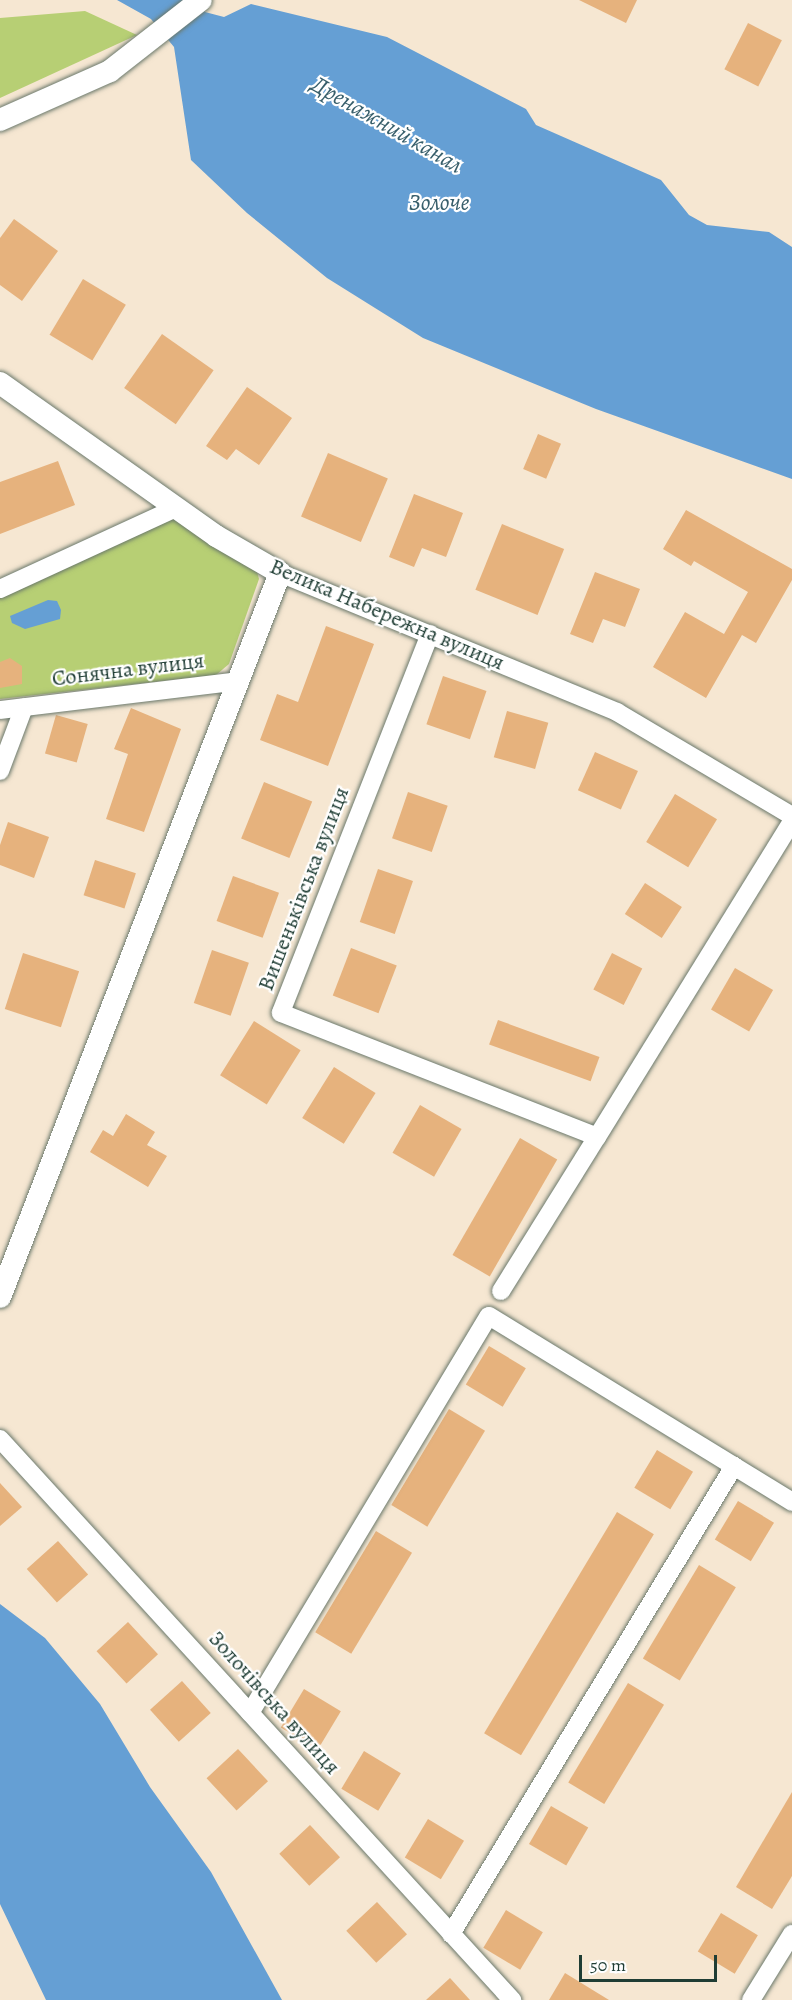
<!DOCTYPE html>
<meta charset="utf-8">
<style>
body{margin:0}
#map{position:relative;width:792px;height:2000px;overflow:hidden;background:#f6e7d2;font-family:Alegreya,serif}
div>[style]{position:absolute}
[style*='--x']{left:calc(var(--x)*1px);top:calc(var(--y)*1px);width:calc(var(--w)*1px);rotate:calc(var(--a)*1deg)}
.green>*{inset:0;background:#b7cf74}
.water>*{inset:0;background:#659fd4}
.building>*{inset:0;background:#e6b27d;transform-origin:0 0}
.roads{filter:drop-shadow(0 0 2px #6a786b) drop-shadow(0 0 2px #6a786b)}
.minor>*{height:18px;margin:-9px;padding:0 9px;transform-origin:9px;border-radius:9px;background:#fff}
.tertiary>*{height:22px;margin:-11px;padding:0 11px;transform-origin:11px;border-radius:11px;background:#fff}
span{translate:-50% -50%;white-space:nowrap;text-align:center;line-height:1.15;-webkit-text-stroke:4.5px #fff;paint-order:stroke}
.street-label{font-size:22px;color:#1f3d34}
.water-label{font-size:24px;color:#385f6c;font-style:italic}
.scale{position:absolute;left:579px;top:1955px;width:138px;height:27px;box-sizing:border-box;border:3px solid #1f3d34;border-top:0;padding-left:8px;font-size:18px;line-height:21px;white-space:nowrap;color:#1f3d34;-webkit-text-stroke:4px #fff;paint-order:stroke}
</style>
<div id="map">
<div class="green">
<i style="clip-path:polygon(85px 11px,137px 35px,0 98px,0 18px)"></i>
<i style="clip-path:polygon(176px 516px,255px 564px,259px 579px,229px 664px,216px 675px,0 699px,0 592px)"></i>
</div>
<div class="water">
<i style="clip-path:polygon(117px 0,197px 0,205px 12px,224px 17px,251px 4px,387px 37px,526px 109px,536px 125px,661px 180px,689px 215px,707px 225px,769px 232px,792px 247px,792px 479px,596px 409px,423px 338px,327px 278px,247px 213px,191px 160px,174px 47px,151px 19px)"></i>
<i style="clip-path:polygon(48px 600px,57px 601px,61px 610px,60px 619px,25px 629px,12px 623px,10px 616px)"></i>
<i style="clip-path:polygon(0 1604px,45px 1638px,100px 1704px,150px 1787px,211px 1872px,282px 2000px,46px 2000px,0 1904px)"></i>
</div>
<div class="building">
<i style="clip-path:polygon(579px 0,637px 0,626px 23px)"></i>
<i style="left:748px;top:23px;width:38px;height:52px;rotate:27deg"></i>
<i style="clip-path:polygon(14px 219px,58px 251px,22px 301px,0 285px,0 238px)"></i>
<i style="left:83px;top:279px;width:50px;height:65px;rotate:31deg"></i>
<i style="left:162px;top:334px;width:63px;height:66px;rotate:35deg"></i>
<i style="clip-path:polygon(247px 387px,292px 418px,259px 465px,236px 449px,227px 460px,206px 446px)"></i>
<i style="left:538px;top:434px;width:25px;height:38px;rotate:23deg"></i>
<i style="left:328px;top:453px;width:65px;height:69px;rotate:23deg"></i>
<i style="clip-path:polygon(58px 461px,75px 505px,0 534px,0 482px)"></i>
<i style="clip-path:polygon(414px 494px,463px 513px,446px 557px,422px 548px,414px 567px,389px 557px)"></i>
<i style="clip-path:polygon(686px 510px,792px 569px,792px 580px,756px 643px,742px 635px,706px 698px,653px 667px,685px 612px,724px 634px,748px 592px,694px 561px,691px 566px,663px 549px)"></i>
<i style="left:502px;top:524px;width:67px;height:71px;rotate:22deg"></i>
<i style="clip-path:polygon(595px 572px,640px 589px,625px 627px,603px 619px,593px 643px,570px 634px)"></i>
<i style="clip-path:polygon(326px 626px,374px 644px,328px 766px,260px 740px,277px 694px,298px 702px)"></i>
<i style="clip-path:polygon(10px 658px,22px 666px,22px 684px,0 688px,0 662px)"></i>
<i style="left:443px;top:676px;width:46px;height:51px;rotate:19deg"></i>
<i style="clip-path:polygon(131px 708px,181px 729px,144px 832px,106px 819px,128px 754px,114px 749px)"></i>
<i style="left:507px;top:711px;width:43px;height:48px;rotate:16deg"></i>
<i style="left:56px;top:715px;width:33px;height:40px;rotate:16deg"></i>
<i style="left:595px;top:752px;width:47px;height:42px;rotate:24deg"></i>
<i style="left:264px;top:782px;width:52px;height:61px;rotate:22deg"></i>
<i style="left:408px;top:792px;width:42px;height:49px;rotate:19deg"></i>
<i style="left:675px;top:794px;width:49px;height:56px;rotate:31deg"></i>
<i style="clip-path:polygon(8px 822px,49px 837px,34px 878px,0 865px,0 845px)"></i>
<i style="left:95px;top:860px;width:43px;height:37px;rotate:18deg"></i>
<i style="left:378px;top:869px;width:37px;height:56px;rotate:19deg"></i>
<i style="left:233px;top:876px;width:49px;height:48px;rotate:20deg"></i>
<i style="left:645px;top:883px;width:44px;height:37px;rotate:33deg"></i>
<i style="left:351px;top:948px;width:49px;height:51px;rotate:21deg"></i>
<i style="left:212px;top:950px;width:39px;height:56px;rotate:19deg"></i>
<i style="left:23px;top:953px;width:59px;height:59px;rotate:18deg"></i>
<i style="left:612px;top:953px;width:34px;height:41px;rotate:27deg"></i>
<i style="left:735px;top:968px;width:44px;height:48px;rotate:30deg"></i>
<i style="left:498px;top:1020px;width:108px;height:26px;rotate:20deg"></i>
<i style="left:254px;top:1021px;width:55px;height:64px;rotate:32deg"></i>
<i style="left:334px;top:1067px;width:49px;height:60px;rotate:32deg"></i>
<i style="left:420px;top:1105px;width:48px;height:55px;rotate:30deg"></i>
<i style="clip-path:polygon(126px 1114px,155px 1132px,147px 1145px,167px 1156px,148px 1187px,90px 1152px,103px 1130px,113px 1136px)"></i>
<i style="left:520px;top:1138px;width:43px;height:135px;rotate:30deg"></i>
<i style="left:489px;top:1346px;width:43px;height:45px;rotate:31deg"></i>
<i style="left:449px;top:1409px;width:42px;height:112px;rotate:31deg"></i>
<i style="left:657px;top:1450px;width:42px;height:44px;rotate:31deg"></i>
<i style="clip-path:polygon(0 1483px,22px 1507px,0 1526px)"></i>
<i style="left:738px;top:1501px;width:42px;height:45px;rotate:31deg"></i>
<i style="left:617px;top:1512px;width:43px;height:258px;rotate:31deg"></i>
<i style="left:376px;top:1531px;width:42px;height:118px;rotate:31deg"></i>
<i style="left:58px;top:1541px;width:45px;height:42px;rotate:48deg"></i>
<i style="left:699px;top:1565px;width:43px;height:109px;rotate:31deg"></i>
<i style="left:128px;top:1622px;width:44px;height:43px;rotate:47deg"></i>
<i style="left:182px;top:1681px;width:43px;height:43px;rotate:48deg"></i>
<i style="left:628px;top:1683px;width:42px;height:116px;rotate:31deg"></i>
<i style="left:304px;top:1689px;width:43px;height:45px;rotate:31deg"></i>
<i style="left:238px;top:1749px;width:44px;height:43px;rotate:47deg"></i>
<i style="left:364px;top:1751px;width:43px;height:44px;rotate:31deg"></i>
<i style="clip-path:polygon(792px 1792px,792px 1876px,772px 1909px,736px 1887px)"></i>
<i style="left:551px;top:1806px;width:43px;height:44px;rotate:30deg"></i>
<i style="left:428px;top:1819px;width:42px;height:45px;rotate:31deg"></i>
<i style="left:310px;top:1825px;width:44px;height:42px;rotate:47deg"></i>
<i style="left:377px;top:1902px;width:44px;height:42px;rotate:47deg"></i>
<i style="left:506px;top:1910px;width:43px;height:44px;rotate:31deg"></i>
<i style="left:721px;top:1913px;width:43px;height:45px;rotate:31deg"></i>
<i style="clip-path:polygon(565px 1973px,609px 2000px,549px 2000px)"></i>
<i style="clip-path:polygon(450px 1978px,470px 2000px,426px 2000px)"></i>
</div>
<div class="roads">
<div class="minor">
<i style="--x:280;--y:573;--w:365;--a:22.4"></i>
<i style="--x:617;--y:712;--w:204;--a:30.7"></i>
<i style="--x:0;--y:589;--w:194;--a:-24.7"></i>
<i style="--x:430;--y:634;--w:407;--a:111.5"></i>
<i style="--x:281;--y:1013;--w:339;--a:21.4"></i>
<i style="--x:597;--y:1137;--w:371;--a:-58.3"></i>
<i style="--x:0;--y:710;--w:241;--a:-6.9"></i>
<i style="--x:0;--y:771;--w:68;--a:-69.4"></i>
<i style="--x:501;--y:1291;--w:181;--a:-58.1"></i>
<i style="--x:0;--y:1439;--w:760;--a:47.61"></i>
<i style="--x:250;--y:1713;--w:463;--a:-59"></i>
<i style="--x:489;--y:1316;--w:356;--a:31.5"></i>
<i style="--x:451;--y:1934;--w:547;--a:-58.84"></i>
<i style="--x:751;--y:2000;--w:78;--a:-58.2"></i>
</div>
<div class="tertiary">
<i style="--x:0;--y:120;--w:120;--a:-24"></i>
<i style="--x:110;--y:71;--w:115;--a:-38"></i>
<i style="--x:0;--y:383;--w:265;--a:35.3"></i>
<i style="--x:216;--y:536;--w:74;--a:30"></i>
<i style="--x:280;--y:573;--w:776;--a:111.14"></i>
</div>
</div>
<div class="street-label">
<span style="left:387px;top:615px;rotate:23deg">Велика Набережна вулиця</span>
<span style="left:128px;top:670px;rotate:-7deg">Сонячна вулиця</span>
<span style="left:304px;top:889px;rotate:-69deg">Вишеньківська вулиця</span>
<span style="left:274px;top:1703px;rotate:48deg">Золочівська вулиця</span>
</div>
<div class="water-label">
<span style="left:387px;top:125px;rotate:30deg">Дренажний канал</span>
<span style="left:439px;top:203px">Золоче</span>
</div>
<div class="scale">50 m</div>
</div>
